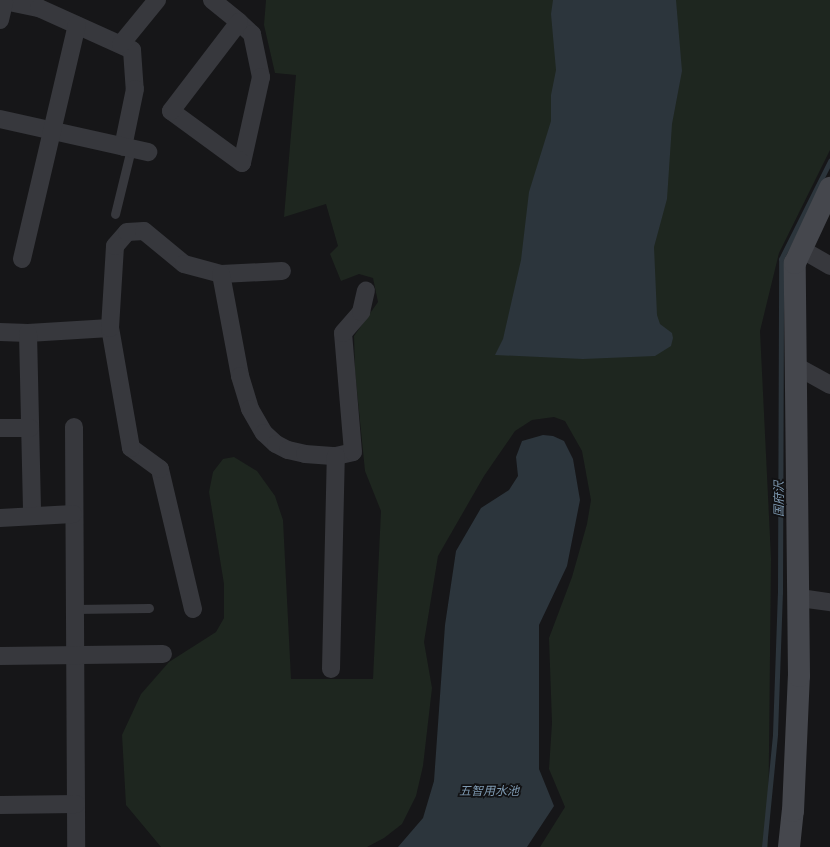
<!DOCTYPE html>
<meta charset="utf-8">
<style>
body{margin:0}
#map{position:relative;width:830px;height:847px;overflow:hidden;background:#161618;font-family:Signika,"Noto Sans JP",sans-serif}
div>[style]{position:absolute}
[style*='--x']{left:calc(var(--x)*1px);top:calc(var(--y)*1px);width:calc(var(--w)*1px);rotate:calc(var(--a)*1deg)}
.green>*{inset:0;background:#1e261f}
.water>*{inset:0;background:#2c353c}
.stream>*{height:5px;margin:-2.5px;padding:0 2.5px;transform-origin:2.5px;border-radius:2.5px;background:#2c353c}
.lane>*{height:9px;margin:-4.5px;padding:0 4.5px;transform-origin:4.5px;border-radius:4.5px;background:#37383d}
.street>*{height:18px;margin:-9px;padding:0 9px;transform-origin:9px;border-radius:9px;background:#37383d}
.secondary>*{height:22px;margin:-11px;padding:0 11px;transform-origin:11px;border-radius:11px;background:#45474d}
span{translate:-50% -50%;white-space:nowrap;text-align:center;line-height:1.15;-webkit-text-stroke:3.5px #111113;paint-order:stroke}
.water-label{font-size:12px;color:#7f9bb3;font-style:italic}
</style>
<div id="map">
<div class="green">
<i style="clip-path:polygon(266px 0,830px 0,830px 150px,779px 253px,760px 331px,771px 558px,768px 847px,540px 847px,565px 807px,549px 769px,552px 723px,549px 638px,572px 577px,587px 524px,591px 500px,582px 451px,565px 421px,554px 417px,532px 420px,515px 431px,484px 476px,438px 556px,424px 642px,432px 688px,423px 766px,416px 796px,402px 824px,384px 838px,367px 847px,161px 847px,126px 805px,122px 735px,141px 694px,169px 662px,216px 632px,224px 618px,224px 584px,209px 492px,213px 472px,223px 459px,234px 457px,257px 471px,275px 496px,283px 520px,291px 679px,373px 679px,381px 511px,365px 471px,355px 371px,354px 336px,378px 302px,373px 278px,359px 274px,341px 281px,330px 254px,338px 246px,326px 204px,284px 217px,296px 75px,275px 73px,264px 25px)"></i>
</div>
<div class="water">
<i style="clip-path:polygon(553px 0,676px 0,682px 71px,672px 124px,667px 199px,654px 247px,657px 315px,660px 324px,672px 333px,673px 338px,671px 346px,655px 356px,583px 359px,495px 355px,503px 339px,521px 260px,529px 192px,551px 121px,551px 95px,556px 70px,551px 14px)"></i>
<i style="clip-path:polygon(543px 435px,553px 436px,564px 441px,573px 459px,580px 500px,567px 566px,539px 625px,539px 769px,554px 806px,527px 847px,398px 847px,423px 818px,434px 781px,445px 625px,456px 551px,481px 508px,509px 490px,518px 476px,516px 457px,522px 441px)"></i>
</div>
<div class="stream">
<i style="--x:764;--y:847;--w:114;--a:-84.4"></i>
<i style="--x:775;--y:734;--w:141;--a:-88"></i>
<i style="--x:780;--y:593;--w:334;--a:-89.8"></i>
<i style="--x:781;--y:259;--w:110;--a:-63.4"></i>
</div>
<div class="lane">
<i style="--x:115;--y:214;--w:67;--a:-76.2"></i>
<i style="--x:74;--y:609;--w:75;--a:-0.8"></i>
</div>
<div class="street">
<i style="--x:0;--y:0;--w:40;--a:12"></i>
<i style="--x:39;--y:8;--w:102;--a:24.3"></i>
<i style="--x:132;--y:50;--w:39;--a:86"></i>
<i style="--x:135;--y:89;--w:59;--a:101.7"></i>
<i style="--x:212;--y:0;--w:35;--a:39"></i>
<i style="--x:239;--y:22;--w:18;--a:43"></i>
<i style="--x:252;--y:34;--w:44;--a:78.2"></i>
<i style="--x:261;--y:77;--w:88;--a:102.5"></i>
<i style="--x:242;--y:163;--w:88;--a:-143.8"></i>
<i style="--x:171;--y:111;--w:112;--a:-52.6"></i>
<i style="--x:0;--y:20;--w:18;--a:-77"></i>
<i style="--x:121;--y:44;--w:57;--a:-50.7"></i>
<i style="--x:0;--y:119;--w:152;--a:12.6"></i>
<i style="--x:801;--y:249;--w:34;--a:30"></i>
<i style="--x:22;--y:259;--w:240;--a:-76.8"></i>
<i style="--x:221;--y:274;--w:61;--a:-2.8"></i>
<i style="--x:0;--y:332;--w:28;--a:2"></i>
<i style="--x:28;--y:333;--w:82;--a:-3.5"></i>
<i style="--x:28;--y:333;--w:183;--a:88.7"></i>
<i style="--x:796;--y:366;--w:39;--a:29"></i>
<i style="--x:74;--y:427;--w:420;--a:89.7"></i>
<i style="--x:0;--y:428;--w:30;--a:0"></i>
<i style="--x:0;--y:518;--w:73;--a:-3.1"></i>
<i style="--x:800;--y:598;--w:30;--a:8"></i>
<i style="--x:193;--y:609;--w:144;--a:-103.3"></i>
<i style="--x:160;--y:469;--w:36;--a:-144"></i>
<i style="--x:131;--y:448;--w:122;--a:-99.9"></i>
<i style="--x:110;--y:328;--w:82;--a:-86.5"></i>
<i style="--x:115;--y:246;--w:18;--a:-49"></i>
<i style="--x:127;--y:232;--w:17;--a:-3"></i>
<i style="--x:144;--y:231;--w:52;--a:39.5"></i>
<i style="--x:184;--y:264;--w:38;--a:15"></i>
<i style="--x:221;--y:274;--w:104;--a:79.4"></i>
<i style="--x:240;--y:376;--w:34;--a:73"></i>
<i style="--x:250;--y:409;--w:28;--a:60"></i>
<i style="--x:264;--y:433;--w:16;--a:43"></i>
<i style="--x:276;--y:444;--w:13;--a:27"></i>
<i style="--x:288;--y:450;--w:17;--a:13"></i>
<i style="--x:305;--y:454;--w:31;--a:4"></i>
<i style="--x:336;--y:456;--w:17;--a:-13"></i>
<i style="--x:353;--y:452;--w:119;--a:-94.8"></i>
<i style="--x:343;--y:333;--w:28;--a:-49"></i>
<i style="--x:361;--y:312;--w:22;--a:-77"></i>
<i style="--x:0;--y:656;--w:163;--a:-0.7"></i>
<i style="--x:331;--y:669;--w:213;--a:-88.7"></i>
<i style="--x:0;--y:805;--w:76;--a:-0.8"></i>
</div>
<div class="secondary">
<i style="--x:789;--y:847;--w:36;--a:-84"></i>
<i style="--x:793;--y:811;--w:135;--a:-87.5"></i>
<i style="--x:799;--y:676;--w:413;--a:-90.6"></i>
<i style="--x:795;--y:263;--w:83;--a:-65"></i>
</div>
<div class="water-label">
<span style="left:780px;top:499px;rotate:-90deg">国府沢</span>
<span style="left:489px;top:792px">五智用水池</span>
</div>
</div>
